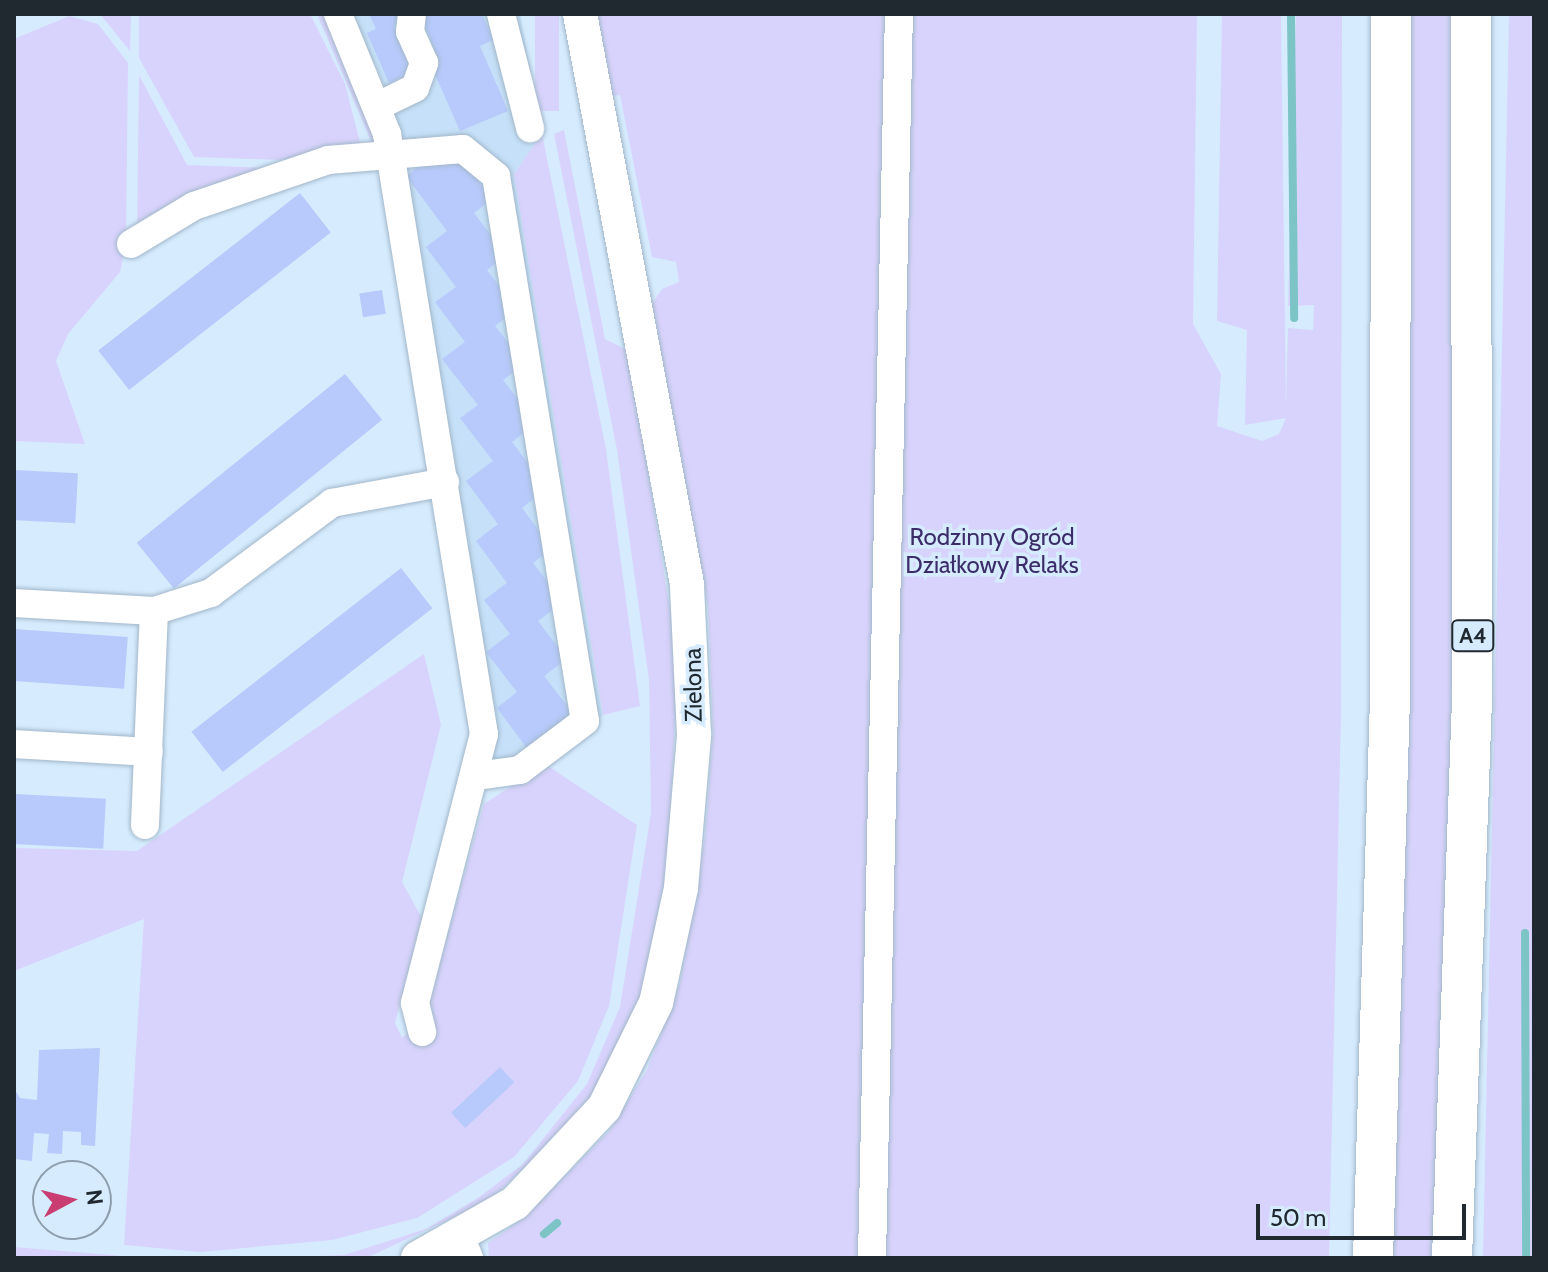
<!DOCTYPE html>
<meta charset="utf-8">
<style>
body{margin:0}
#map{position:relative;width:1548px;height:1272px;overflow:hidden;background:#d6ecfe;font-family:Cabin,sans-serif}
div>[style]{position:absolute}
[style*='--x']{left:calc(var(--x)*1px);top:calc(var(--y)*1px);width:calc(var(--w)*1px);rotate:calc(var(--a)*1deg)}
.built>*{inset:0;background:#c5e0f8}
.green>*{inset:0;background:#d8d3fc;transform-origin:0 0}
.stream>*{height:8px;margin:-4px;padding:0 4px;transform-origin:4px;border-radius:4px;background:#7cc4c6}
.building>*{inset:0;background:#b7cafb;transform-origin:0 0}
.roads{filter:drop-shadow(0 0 2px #a2b7c9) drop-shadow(0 0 2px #a2b7c9)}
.minor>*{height:28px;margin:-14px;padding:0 14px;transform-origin:14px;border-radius:14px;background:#fff}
.major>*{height:34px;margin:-17px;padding:0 17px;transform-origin:17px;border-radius:17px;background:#fff}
.highway>*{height:40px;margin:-20px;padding:0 20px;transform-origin:20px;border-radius:20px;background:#fff}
span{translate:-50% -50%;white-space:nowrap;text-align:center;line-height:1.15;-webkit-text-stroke:7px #d6ecfe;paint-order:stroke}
.shield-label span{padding:2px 6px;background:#d6ecfe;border:2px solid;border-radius:6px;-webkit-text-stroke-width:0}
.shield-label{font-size:22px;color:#212930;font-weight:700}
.park-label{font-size:24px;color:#3c2d6a}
.street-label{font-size:24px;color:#212930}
.frame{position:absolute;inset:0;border:16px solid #212930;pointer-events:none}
.north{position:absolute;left:32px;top:1160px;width:80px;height:80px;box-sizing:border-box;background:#d6ecfe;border:2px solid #8e9eac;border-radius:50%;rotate:83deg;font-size:22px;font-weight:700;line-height:32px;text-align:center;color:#212930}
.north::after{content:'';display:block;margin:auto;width:28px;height:36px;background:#c93d71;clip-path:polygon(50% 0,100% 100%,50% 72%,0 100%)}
.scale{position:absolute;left:1256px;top:1204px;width:210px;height:36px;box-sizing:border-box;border:4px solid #212930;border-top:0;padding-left:10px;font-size:24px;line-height:28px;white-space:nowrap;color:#212930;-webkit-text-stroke:6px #d6ecfe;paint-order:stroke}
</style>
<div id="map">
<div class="built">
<i style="clip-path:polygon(352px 14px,520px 14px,542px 134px,514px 174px,603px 715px,517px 786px,484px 786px,496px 746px,401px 148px,394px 106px)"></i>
</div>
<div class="green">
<i style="clip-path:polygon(100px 14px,131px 14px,130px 51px)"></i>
<i style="clip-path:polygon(139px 14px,310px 14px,345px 84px,361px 146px,281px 160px,194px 157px,139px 58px)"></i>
<i style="clip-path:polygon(317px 14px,324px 14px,359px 77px,377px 137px,372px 143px)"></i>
<i style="left:535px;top:14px;width:24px;height:97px"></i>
<i style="clip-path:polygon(595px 14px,1197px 14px,1193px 324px,1221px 374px,1217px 426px,1262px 441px,1279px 434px,1286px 418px,1245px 425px,1247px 330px,1217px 321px,1222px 14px,1281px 14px,1286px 406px,1288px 328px,1313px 330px,1314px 305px,1288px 306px,1296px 14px,1342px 14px,1341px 714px,1329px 1258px,489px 1258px,488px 1243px,524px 1218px,610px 1130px,647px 1070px,680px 983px,705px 836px,713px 733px,708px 607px,652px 304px,662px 289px,679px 282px,676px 262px,652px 257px,620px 95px,612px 96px)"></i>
<i style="clip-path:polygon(1407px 14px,1455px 14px,1452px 690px,1434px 1258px,1388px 1258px)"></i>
<i style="clip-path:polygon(1509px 14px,1534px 14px,1534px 1258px,1483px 1258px)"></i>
<i style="clip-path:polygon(69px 16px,98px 24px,128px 63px,126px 245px,120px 272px,68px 334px,56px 361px,85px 444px,14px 441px,14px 39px)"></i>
<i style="clip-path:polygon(139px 75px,187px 165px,266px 168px,137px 228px)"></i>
<i style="clip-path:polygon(564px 130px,605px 339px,629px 351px,678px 661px,668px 867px,644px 1006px,597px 1099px,489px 1201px,366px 1258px,270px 1258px,344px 1255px,426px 1229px,478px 1198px,523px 1164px,587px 1084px,620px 1007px,651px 813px,649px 680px,617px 450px,554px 134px)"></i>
<i style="clip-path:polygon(542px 134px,606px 449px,640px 706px,603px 715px,514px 174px)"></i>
<i style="clip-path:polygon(424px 654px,441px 725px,402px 882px,423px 920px,395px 1023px,402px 1038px,424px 1018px,484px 804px,545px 764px,637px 825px,609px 1006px,578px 1081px,514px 1157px,417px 1218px,332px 1240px,200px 1252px,124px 1245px,144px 919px,14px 971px,14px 848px,137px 851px)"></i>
<i style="clip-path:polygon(14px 1247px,112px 1255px,140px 1258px,14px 1258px)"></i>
</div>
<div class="stream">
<i style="--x:1291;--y:14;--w:304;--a:89.4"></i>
<i style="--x:1525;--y:933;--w:325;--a:89.8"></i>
<i style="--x:544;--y:1234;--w:17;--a:-40"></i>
</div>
<div class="building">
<i style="clip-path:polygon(369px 14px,406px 14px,394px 26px,414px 72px,389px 83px,367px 33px,376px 29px)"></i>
<i style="clip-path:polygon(420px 14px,482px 14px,493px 40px,480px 46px,508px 111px,460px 131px,430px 63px,439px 60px)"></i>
<i style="clip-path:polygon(434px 154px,443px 166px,459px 154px,492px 199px,474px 213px,506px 255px,487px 270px,517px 309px,495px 326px,525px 364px,503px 380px,536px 423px,512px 442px,547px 488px,522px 508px,552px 548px,533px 563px,563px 602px,538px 621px,567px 659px,544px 676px,575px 716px,529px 751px,497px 708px,517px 692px,486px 652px,510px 634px,484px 600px,507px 583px,476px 541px,498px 524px,466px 481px,493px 461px,460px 418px,478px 405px,442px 359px,465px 342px,435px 302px,456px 287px,426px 247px,447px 231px,406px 176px)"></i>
<i style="left:300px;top:193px;width:50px;height:256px;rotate:52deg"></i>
<i style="left:382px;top:290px;width:24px;height:23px;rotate:81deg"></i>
<i style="left:345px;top:374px;width:59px;height:268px;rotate:51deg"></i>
<i style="left:14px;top:470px;width:64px;height:50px;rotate:3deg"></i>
<i style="left:401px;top:568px;width:51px;height:266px;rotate:52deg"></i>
<i style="left:14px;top:629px;width:114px;height:52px;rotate:4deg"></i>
<i style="left:16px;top:794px;width:90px;height:50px;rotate:3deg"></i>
<i style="clip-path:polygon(100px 1048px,95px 1146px,81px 1145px,81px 1132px,63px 1131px,62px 1154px,47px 1153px,49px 1134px,34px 1133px,32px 1161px,14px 1159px,14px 1088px,20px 1098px,37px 1100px,39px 1050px)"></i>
<i style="left:500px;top:1067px;width:21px;height:67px;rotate:47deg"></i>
</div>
<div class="roads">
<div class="minor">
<i style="--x:338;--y:14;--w:130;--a:67.8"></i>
<i style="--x:387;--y:134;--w:608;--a:80.82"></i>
<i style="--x:484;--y:734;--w:278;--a:104.4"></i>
<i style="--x:415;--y:1003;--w:30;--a:76"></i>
<i style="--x:501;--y:14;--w:118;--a:75.7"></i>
<i style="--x:380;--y:105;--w:39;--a:-26"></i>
<i style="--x:415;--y:88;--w:27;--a:-70"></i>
<i style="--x:424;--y:63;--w:34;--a:-114"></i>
<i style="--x:410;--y:32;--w:18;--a:-84"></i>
<i style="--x:131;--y:244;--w:74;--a:-31.1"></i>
<i style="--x:194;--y:206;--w:142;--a:-18.9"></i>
<i style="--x:328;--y:160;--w:135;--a:-4.7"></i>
<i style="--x:463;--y:149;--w:43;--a:39.3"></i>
<i style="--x:496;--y:176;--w:552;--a:80.73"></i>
<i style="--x:585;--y:721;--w:81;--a:143"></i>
<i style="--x:520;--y:770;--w:43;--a:172.1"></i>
<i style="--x:14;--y:603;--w:140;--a:3.3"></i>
<i style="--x:154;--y:611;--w:60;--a:-17.5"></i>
<i style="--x:211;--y:593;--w:151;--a:-36.6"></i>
<i style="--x:332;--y:503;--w:115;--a:-10.5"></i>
<i style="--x:14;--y:744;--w:135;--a:3.4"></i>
<i style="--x:145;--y:825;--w:214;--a:-87.6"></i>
<i style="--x:461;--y:1238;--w:22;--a:68"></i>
<i style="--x:872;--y:1258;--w:1244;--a:-88.76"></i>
</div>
<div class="major">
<i style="--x:418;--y:1258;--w:112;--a:-29.6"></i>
<i style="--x:515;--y:1203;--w:130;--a:-46.9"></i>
<i style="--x:604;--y:1108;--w:117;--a:-63.7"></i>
<i style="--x:656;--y:1003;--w:118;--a:-77.7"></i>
<i style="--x:681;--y:888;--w:154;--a:-85.1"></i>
<i style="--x:694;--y:735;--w:151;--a:-92.7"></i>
<i style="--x:687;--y:584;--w:580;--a:-100.63"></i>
</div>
<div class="highway">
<i style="--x:1373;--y:1258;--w:559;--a:-88.26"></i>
<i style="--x:1390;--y:699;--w:685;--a:-89.92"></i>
<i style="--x:1452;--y:1258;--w:559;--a:-87.95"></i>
<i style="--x:1472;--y:699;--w:685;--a:-90.08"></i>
</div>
</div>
<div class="shield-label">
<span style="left:1473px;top:636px">A4</span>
</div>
<div class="park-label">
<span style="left:992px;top:551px">Rodzinny Ogród<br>Działkowy Relaks</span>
</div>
<div class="street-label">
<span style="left:693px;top:685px;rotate:-91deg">Zielona</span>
</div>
<div class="frame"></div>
<div class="north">N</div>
<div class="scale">50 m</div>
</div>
